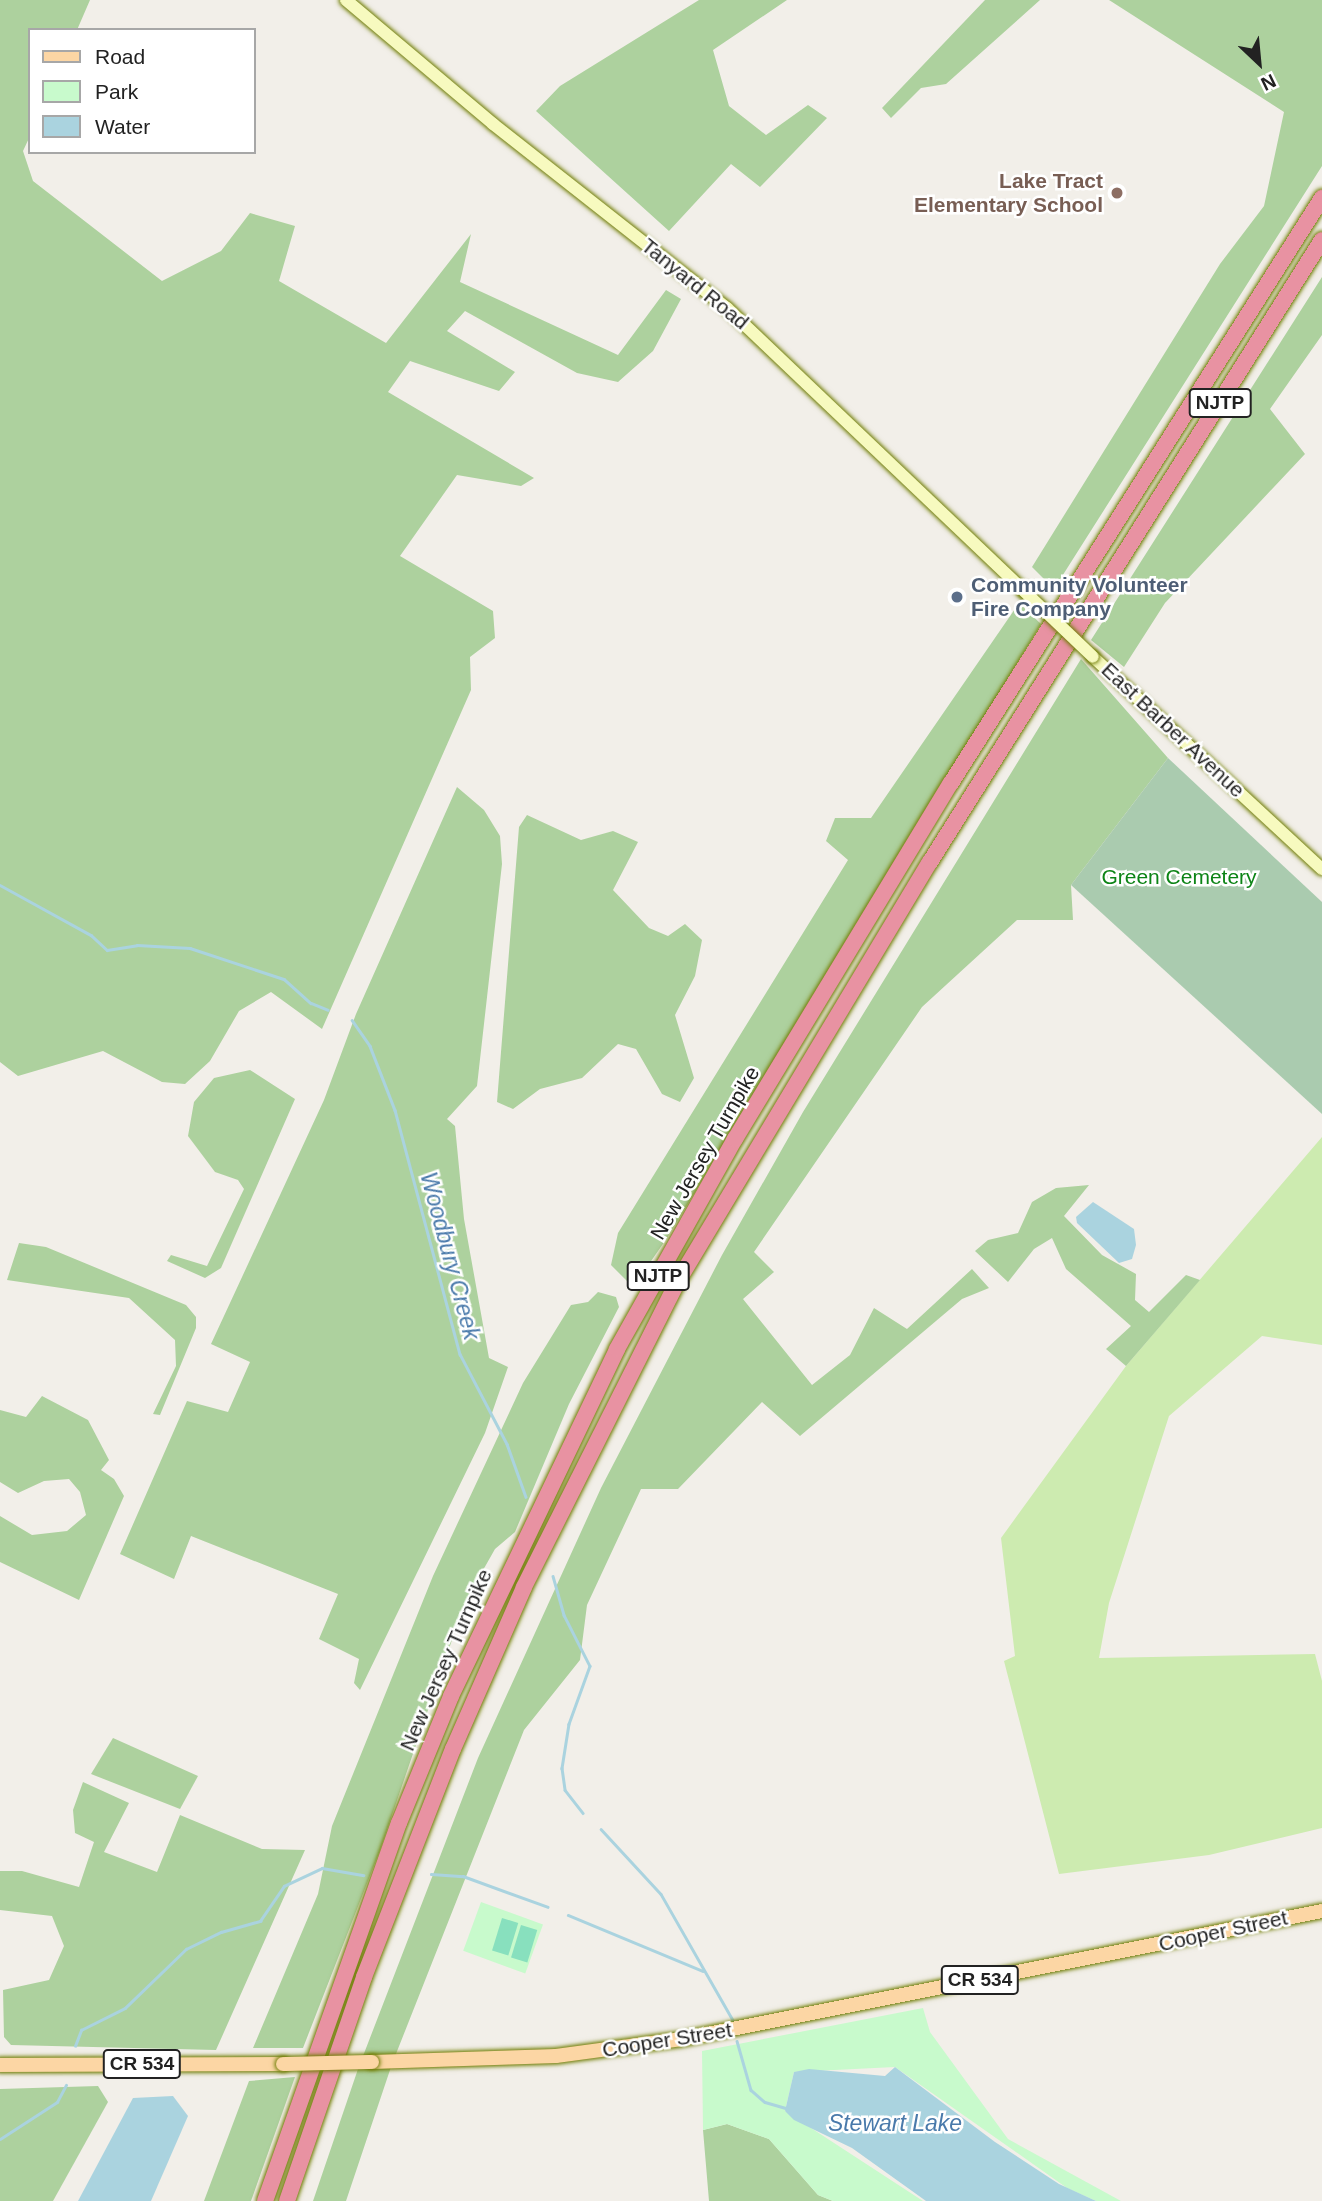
<!DOCTYPE html>
<style>
body{margin:0}
#map{position:relative;width:1322px;height:2201px;overflow:hidden;background:#f2efe9;font-family:Arial,sans-serif}
div>[style]{position:absolute}
[style*='--x']{left:calc(var(--x)*1px);top:calc(var(--y)*1px);width:calc(var(--w)*1px);rotate:calc(var(--a)*1deg)}
.grass>*{inset:0;background:#cdebb0}
.forest>*{inset:0;background:#add19e}
.cemetery>*{inset:0;background:#aacbaf}
.park>*{inset:0;background:#c8facc;transform-origin:0 0}
.pitch>*{inset:0;background:#88e0be;transform-origin:0 0}
.water>*{inset:0;background:#aad3df}
.stream>*{height:2.5px;margin:-1.25px;padding:0 1.25px;transform-origin:1.25px;border-radius:1.25px;background:#aad3df}
.roads{filter:drop-shadow(0 0 2px #707d05) drop-shadow(0 0 2px #707d05)}
.secondary>*{height:12px;margin:-6px;padding:0 6px;transform-origin:6px;border-radius:6px;background:#f7fabf}
.primary>*{height:14px;margin:-7px;padding:0 7px;transform-origin:7px;border-radius:7px;background:#fcd6a4}
.highway>*{height:16px;margin:-8px;padding:0 8px;transform-origin:8px;border-radius:8px;background:#e892a2}
.bridges{filter:drop-shadow(0 0 2px #707d05) drop-shadow(0 0 2px #707d05)}
.secondary-bridge>*{height:12px;margin:-6px;padding:0 6px;transform-origin:6px;border-radius:6px;background:#f7fabf}
.primary-bridge>*{height:14px;margin:-7px;padding:0 7px;transform-origin:7px;border-radius:7px;background:#fcd6a4}
.dots>*{width:19px;height:19px;translate:-50% -50%;box-sizing:border-box;border:4px solid #fff;border-radius:50%}
span{translate:-50% -50%;white-space:nowrap;text-align:center;line-height:1.15;-webkit-text-stroke:5px #fff;paint-order:stroke}
.shield-label span{padding:2px 5px;background:#fff;border:2px solid;border-radius:5px;-webkit-text-stroke-width:0}
.shield-label{font-size:19px;color:#222;font-weight:700}
.education-label{font-size:21px;color:#785e54;font-weight:700}
.right{translate:-100% -50%;text-align:right}
.street-label{font-size:21px;color:#222}
.service-label{font-size:21px;color:#4e5e75;font-weight:700}
.left{translate:0 -50%;text-align:left}
.park-label{font-size:21px;color:#0c8416}
.water-label{font-size:23px;color:#4a7aab;font-style:italic}
.legend{position:absolute;left:28px;top:28px;width:228px;height:126px;box-sizing:border-box;background:#fff;border:2px solid #a7a7a7;margin:0;padding:9px 12px;list-style:none;font-size:21px;color:#222}
.legend li{display:flex;align-items:center;gap:14px;height:35px}
.legend b{width:35px;border:2px solid #a7a7a7}
.north{position:absolute;left:1224px;top:28px;width:70px;height:70px;-webkit-text-stroke:5px #fff;paint-order:stroke;rotate:154deg;font-size:19px;font-weight:700;line-height:28px;text-align:center;color:#222}
.north::after{content:'';display:block;margin:auto;width:24px;height:32px;background:#222;clip-path:polygon(50% 0,100% 100%,50% 72%,0 100%)}
</style>
<div id="map">
<div class="grass">
<i style="clip-path:polygon(1322px 1137px,1322px 1345px,1262px 1336px,1169px 1416px,1109px 1603px,1099px 1658px,1315px 1654px,1322px 1681px,1322px 1828px,1209px 1855px,1059px 1874px,1004px 1661px,1015px 1656px,1001px 1538px,1126px 1366px)"></i>
</div>
<div class="forest">
<i style="clip-path:polygon(0 0,90px 0,77px 30px,30px 30px,30px 136px,23px 151px,33px 181px,162px 281px,221px 251px,250px 213px,295px 226px,279px 281px,386px 343px,471px 234px,460px 282px,618px 355px,666px 290px,681px 299px,653px 351px,618px 382px,577px 373px,465px 311px,447px 331px,515px 372px,499px 391px,410px 361px,388px 392px,534px 478px,521px 486px,457px 475px,400px 556px,493px 611px,495px 638px,470px 657px,471px 690px,322px 1029px,271px 992px,239px 1011px,210px 1061px,185px 1084px,162px 1082px,103px 1051px,18px 1076px,0 1062px)"></i>
<i style="clip-path:polygon(699px 0,787px 0,713px 50px,729px 106px,766px 135px,808px 105px,827px 118px,760px 187px,731px 164px,669px 231px,536px 111px,560px 86px)"></i>
<i style="clip-path:polygon(985px 0,1040px 0,946px 84px,921px 88px,891px 118px,882px 108px)"></i>
<i style="clip-path:polygon(1109px 0,1322px 0,1322px 166px,1054px 589px,1032px 567px,1220px 264px,1264px 206px,1284px 112px)"></i>
<i style="clip-path:polygon(1322px 277px,1322px 335px,1270px 409px,1305px 454px,1165px 603px,1124px 667px,1091px 640px)"></i>
<i style="clip-path:polygon(1019px 603px,1041px 624px,667px 1238px,638px 1280px,627px 1281px,611px 1265px,618px 1233px,848px 860px,826px 841px,835px 818px,871px 818px)"></i>
<i style="clip-path:polygon(1081px 659px,1168px 758px,1071px 885px,1073px 920px,1017px 920px,922px 1007px,754px 1252px,774px 1272px,743px 1299px,812px 1385px,850px 1355px,874px 1308px,907px 1329px,972px 1269px,989px 1288px,962px 1299px,800px 1436px,762px 1402px,678px 1489px,641px 1489px,587px 1605px,580px 1660px,524px 1730px,392px 2064px,346px 2201px,313px 2201px,358px 2069px,478px 1758px,601px 1488px,722px 1255px,803px 1112px)"></i>
<i style="clip-path:polygon(457px 787px,484px 810px,500px 836px,502px 864px,477px 1086px,447px 1119px,455px 1126px,464px 1219px,489px 1358px,508px 1367px,485px 1433px,360px 1690px,354px 1683px,359px 1659px,319px 1639px,338px 1594px,191px 1536px,174px 1579px,120px 1554px,187px 1401px,228px 1412px,250px 1362px,211px 1344px,324px 1100px,356px 1014px)"></i>
<i style="clip-path:polygon(527px 815px,581px 840px,613px 831px,638px 842px,613px 890px,649px 928px,668px 936px,685px 924px,702px 940px,695px 976px,675px 1015px,694px 1078px,680px 1102px,662px 1094px,636px 1049px,618px 1044px,582px 1078px,540px 1089px,513px 1109px,497px 1102px,519px 827px)"></i>
<i style="clip-path:polygon(250px 1070px,295px 1099px,221px 1268px,205px 1278px,167px 1261px,171px 1255px,207px 1266px,244px 1189px,238px 1180px,215px 1172px,188px 1136px,194px 1102px,214px 1078px)"></i>
<i style="clip-path:polygon(1089px 1185px,1064px 1216px,1102px 1255px,1136px 1274px,1135px 1300px,1149px 1312px,1186px 1275px,1200px 1280px,1126px 1366px,1106px 1349px,1131px 1326px,1066px 1269px,1052px 1238px,1034px 1249px,1008px 1282px,975px 1251px,988px 1240px,1018px 1233px,1032px 1202px,1056px 1188px)"></i>
<i style="clip-path:polygon(19px 1243px,46px 1247px,186px 1305px,196px 1317px,196px 1328px,160px 1415px,153px 1414px,176px 1366px,175px 1340px,129px 1298px,7px 1280px)"></i>
<i style="clip-path:polygon(598px 1292px,616px 1297px,619px 1307px,569px 1404px,515px 1532px,495px 1549px,465px 1602px,380px 1850px,303px 2048px,253px 2048px,318px 1894px,332px 1826px,433px 1576px,523px 1383px,571px 1305px,588px 1302px)"></i>
<i style="clip-path:polygon(42px 1396px,88px 1420px,109px 1460px,101px 1470px,114px 1479px,124px 1496px,79px 1600px,0 1562px,0 1516px,32px 1535px,67px 1531px,86px 1515px,80px 1492px,69px 1479px,44px 1481px,18px 1493px,0 1482px,0 1410px,26px 1417px)"></i>
<i style="clip-path:polygon(113px 1738px,198px 1776px,180px 1809px,91px 1774px)"></i>
<i style="clip-path:polygon(83px 1782px,129px 1803px,104px 1852px,157px 1872px,180px 1815px,262px 1849px,305px 1850px,216px 2050px,11px 2045px,4px 2037px,3px 1990px,49px 1980px,64px 1946px,52px 1916px,0 1910px,0 1871px,22px 1871px,79px 1887px,94px 1842px,75px 1833px,73px 1810px)"></i>
<i style="clip-path:polygon(295px 2077px,251px 2201px,204px 2201px,249px 2081px)"></i>
<i style="clip-path:polygon(98px 2086px,108px 2102px,53px 2201px,0 2201px,0 2089px)"></i>
<i style="clip-path:polygon(727px 2124px,769px 2139px,818px 2195px,833px 2201px,709px 2201px,703px 2130px)"></i>
</div>
<div class="cemetery">
<i style="clip-path:polygon(1168px 758px,1322px 902px,1322px 1114px,1071px 885px)"></i>
</div>
<div class="park">
<i style="left:481px;top:1902px;width:66px;height:52px;rotate:20deg"></i>
<i style="clip-path:polygon(923px 2008px,930px 2032px,1008px 2139px,1121px 2201px,1096px 2201px,1067px 2188px,895px 2067px,794px 2072px,785px 2111px,923px 2201px,833px 2201px,818px 2195px,769px 2139px,727px 2124px,703px 2130px,702px 2051px)"></i>
</div>
<div class="pitch">
<i style="left:502px;top:1918px;width:17px;height:34px;rotate:17deg"></i>
<i style="left:521px;top:1925px;width:17px;height:34px;rotate:17deg"></i>
</div>
<div class="water">
<i style="clip-path:polygon(1093px 1202px,1134px 1229px,1136px 1245px,1132px 1259px,1119px 1263px,1077px 1223px,1076px 1217px)"></i>
<i style="clip-path:polygon(895px 2067px,995px 2142px,1059px 2184px,1096px 2201px,926px 2201px,852px 2148px,794px 2120px,785px 2111px,794px 2072px,809px 2069px,885px 2076px)"></i>
<i style="clip-path:polygon(173px 2096px,188px 2116px,151px 2201px,78px 2201px,133px 2098px)"></i>
</div>
<div class="stream">
<i style="--x:0;--y:885;--w:104;--a:28.8"></i>
<i style="--x:91;--y:935;--w:22;--a:43"></i>
<i style="--x:107;--y:950;--w:30;--a:-9"></i>
<i style="--x:137;--y:945;--w:53;--a:3.2"></i>
<i style="--x:190;--y:948;--w:99;--a:18.3"></i>
<i style="--x:284;--y:979;--w:36;--a:42"></i>
<i style="--x:311;--y:1003;--w:18;--a:22"></i>
<i style="--x:352;--y:1020;--w:32;--a:55"></i>
<i style="--x:370;--y:1046;--w:69;--a:68.7"></i>
<i style="--x:395;--y:1110;--w:253;--a:75.1"></i>
<i style="--x:460;--y:1354;--w:102;--a:62.4"></i>
<i style="--x:507;--y:1444;--w:56;--a:70.3"></i>
<i style="--x:553;--y:1576;--w:41;--a:74.2"></i>
<i style="--x:564;--y:1615;--w:57;--a:63"></i>
<i style="--x:590;--y:1666;--w:62;--a:109.9"></i>
<i style="--x:569;--y:1724;--w:45;--a:99"></i>
<i style="--x:562;--y:1768;--w:22;--a:82"></i>
<i style="--x:565;--y:1790;--w:29;--a:52"></i>
<i style="--x:601;--y:1829;--w:88;--a:47.3"></i>
<i style="--x:661;--y:1894;--w:147;--a:60.3"></i>
<i style="--x:431;--y:1874;--w:32;--a:4"></i>
<i style="--x:463;--y:1876;--w:90;--a:20"></i>
<i style="--x:568;--y:1915;--w:146;--a:22.5"></i>
<i style="--x:737;--y:2041;--w:51;--a:74.1"></i>
<i style="--x:751;--y:2090;--w:18;--a:41"></i>
<i style="--x:765;--y:2102;--w:22;--a:16"></i>
<i style="--x:75;--y:2046;--w:17;--a:-69"></i>
<i style="--x:81;--y:2030;--w:49;--a:-26.6"></i>
<i style="--x:125;--y:2008;--w:85;--a:-44"></i>
<i style="--x:186;--y:1949;--w:39;--a:-26"></i>
<i style="--x:221;--y:1932;--w:41;--a:-15.8"></i>
<i style="--x:260;--y:1921;--w:42;--a:-55.6"></i>
<i style="--x:284;--y:1886;--w:42;--a:-25.3"></i>
<i style="--x:322;--y:1868;--w:42;--a:9.7"></i>
<i style="--x:0;--y:2139;--w:68;--a:-33"></i>
<i style="--x:57;--y:2102;--w:19;--a:-62"></i>
</div>
<div class="roads">
<div class="secondary">
<i style="--x:346;--y:0;--w:192;--a:40.1"></i>
<i style="--x:493;--y:124;--w:298;--a:38.2"></i>
<i style="--x:727;--y:308;--w:410;--a:43.6"></i>
<i style="--x:1093;--y:657;--w:312;--a:42.8"></i>
</div>
<div class="primary">
<i style="--x:372;--y:2062;--w:184;--a:-1.9"></i>
<i style="--x:556;--y:2056;--w:127;--a:-7.7"></i>
<i style="--x:682;--y:2039;--w:653;--a:-11.31"></i>
<i style="--x:0;--y:2065;--w:283;--a:-0.2"></i>
</div>
<div class="highway">
<i style="--x:265;--y:2201;--w:401;--a:-70.5"></i>
<i style="--x:399;--y:1823;--w:137;--a:-67.7"></i>
<i style="--x:451;--y:1696;--w:385;--a:-64.4"></i>
<i style="--x:617;--y:1349;--w:241;--a:-60.7"></i>
<i style="--x:735;--y:1139;--w:416;--a:-58.8"></i>
<i style="--x:951;--y:783;--w:693;--a:-57.62"></i>
<i style="--x:287;--y:2201;--w:237;--a:-71"></i>
<i style="--x:364;--y:1977;--w:245;--a:-68.7"></i>
<i style="--x:453;--y:1749;--w:177;--a:-66.3"></i>
<i style="--x:524;--y:1587;--w:343;--a:-63.3"></i>
<i style="--x:678;--y:1281;--w:489;--a:-59"></i>
<i style="--x:930;--y:862;--w:735;--a:-57.78"></i>
</div>
</div>
<div class="bridges">
<div class="secondary-bridge">
<i style="--x:1024;--y:591;--w:95;--a:43.7"></i>
</div>
<div class="primary-bridge">
<i style="--x:283;--y:2064;--w:89;--a:-1.3"></i>
</div>
</div>
<div class="dots">
<i style="left:1117px;top:193px;background:#8d6e63"></i>
<i style="left:957px;top:597px;background:#5c6f8a"></i>
</div>
<div class="shield-label">
<span style="left:1220px;top:403px">NJTP</span>
<span style="left:658px;top:1276px">NJTP</span>
<span style="left:980px;top:1980px">CR 534</span>
<span style="left:142px;top:2064px">CR 534</span>
</div>
<div class="education-label">
<span class="right" style="left:1103px;top:193px">Lake Tract<br>Elementary School</span>
</div>
<div class="street-label">
<span style="left:695px;top:284px;rotate:39deg">Tanyard Road</span>
<span style="left:1173px;top:730px;rotate:43deg">East Barber Avenue</span>
<span style="left:705px;top:1153px;rotate:-60deg">New Jersey Turnpike</span>
<span style="left:446px;top:1660px;rotate:-66deg">New Jersey Turnpike</span>
<span style="left:1223px;top:1931px;rotate:-12deg">Cooper Street</span>
<span style="left:667px;top:2040px;rotate:-9deg">Cooper Street</span>
</div>
<div class="service-label">
<span class="left" style="left:971px;top:597px">Community Volunteer<br>Fire Company</span>
</div>
<div class="park-label">
<span style="left:1179px;top:877px">Green Cemetery</span>
</div>
<div class="water-label">
<span style="left:450px;top:1256px;rotate:75deg">Woodbury Creek</span>
<span style="left:895px;top:2123px">Stewart Lake</span>
</div>
<ul class="legend">
<li><b style="height:9px;background:#fcd6a4"></b>Road</li>
<li><b style="height:19px;background:#c8facc"></b>Park</li>
<li><b style="height:19px;background:#aad3df"></b>Water</li>
</ul>
<div class="north">N</div>
</div>
